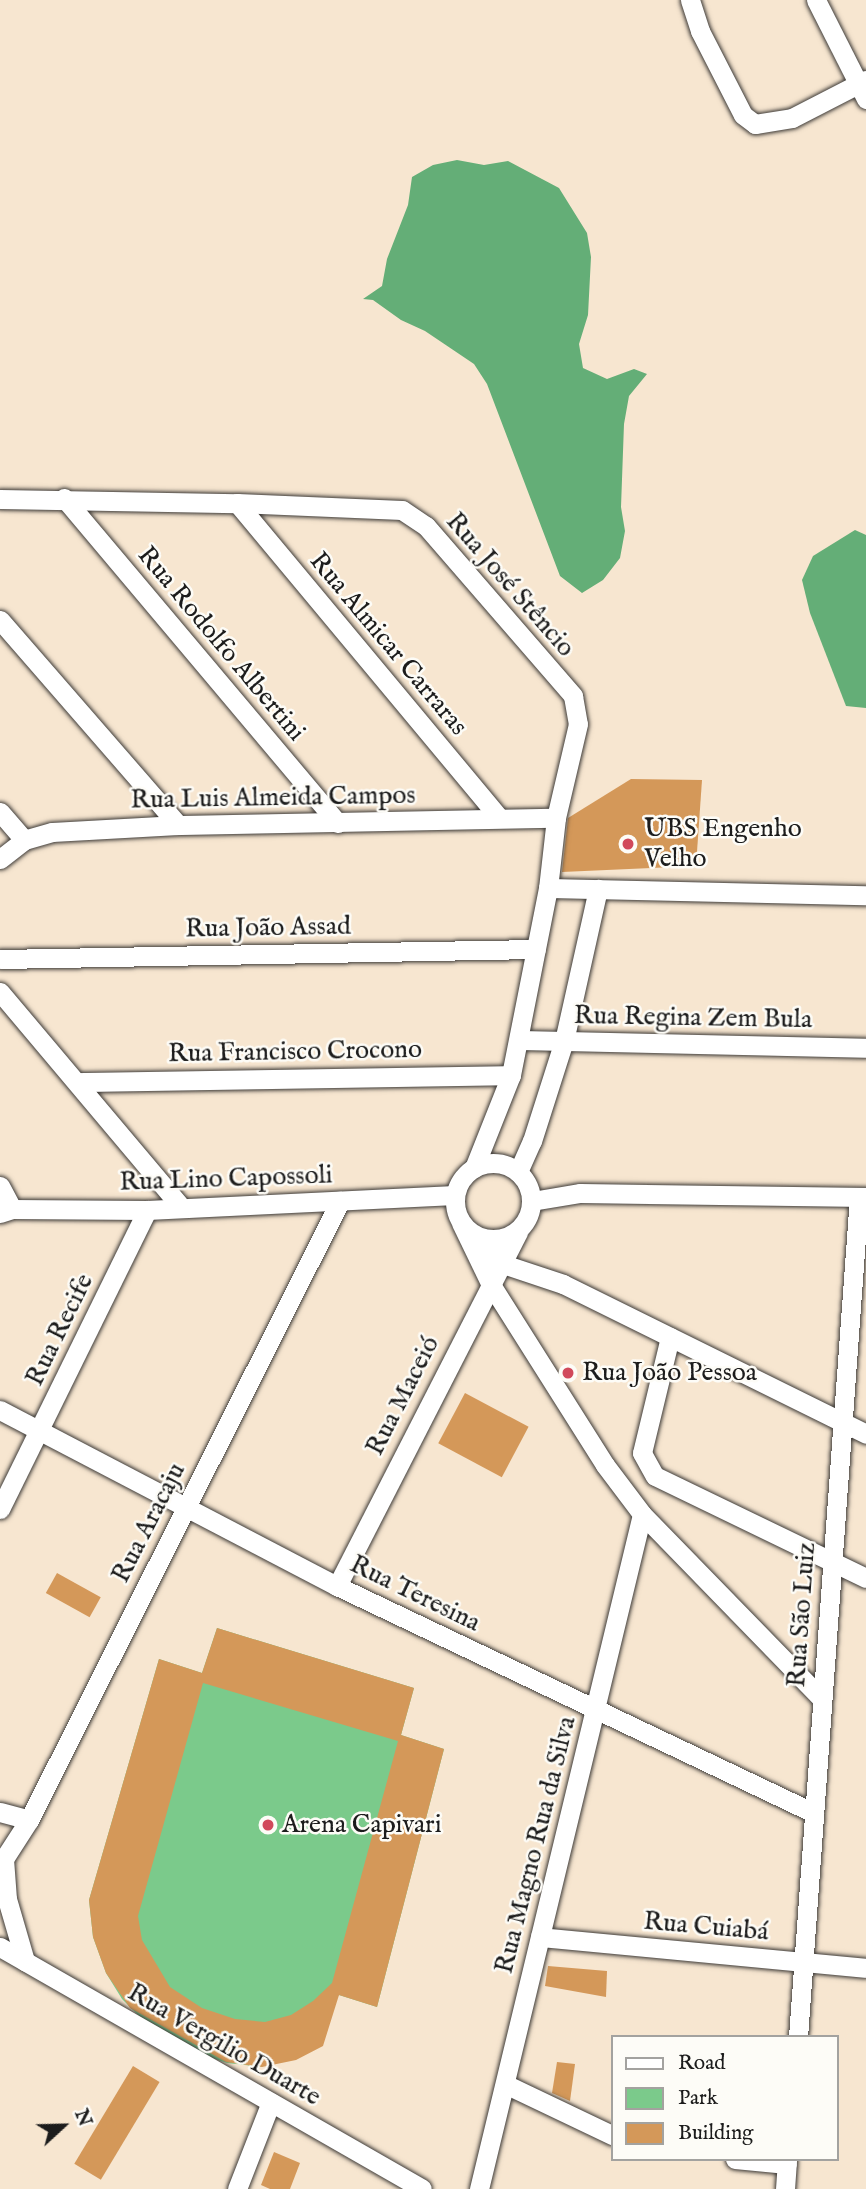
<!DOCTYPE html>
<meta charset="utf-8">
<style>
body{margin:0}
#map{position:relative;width:866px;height:2189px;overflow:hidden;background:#f7e6d0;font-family:"IM FELL English",serif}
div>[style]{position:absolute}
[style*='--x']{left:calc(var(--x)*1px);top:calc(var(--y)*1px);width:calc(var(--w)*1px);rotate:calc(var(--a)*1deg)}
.green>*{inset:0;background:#7bca8b}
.forest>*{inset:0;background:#64ae77}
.building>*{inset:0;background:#d49859;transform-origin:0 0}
.roads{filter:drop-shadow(0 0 2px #3d3a37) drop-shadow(0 0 2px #3d3a37)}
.street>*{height:19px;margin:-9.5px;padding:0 9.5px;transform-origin:9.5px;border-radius:9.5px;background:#fff}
.street>.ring{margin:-9.5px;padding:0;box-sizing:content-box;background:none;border:19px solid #fff;border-radius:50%}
.dots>*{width:19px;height:19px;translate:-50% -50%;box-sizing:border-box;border:4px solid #fdfcf7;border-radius:50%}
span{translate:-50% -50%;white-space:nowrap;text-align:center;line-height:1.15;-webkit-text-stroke:5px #fdfcf7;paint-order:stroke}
.street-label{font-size:26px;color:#1c1c1c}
.poi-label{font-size:26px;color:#1c1c1c}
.left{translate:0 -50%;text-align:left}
.legend{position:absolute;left:611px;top:2035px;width:228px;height:126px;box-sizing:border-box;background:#fdfcf7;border:2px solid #a3a29f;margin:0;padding:9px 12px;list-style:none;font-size:21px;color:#1c1c1c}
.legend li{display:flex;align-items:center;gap:14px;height:35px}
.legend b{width:35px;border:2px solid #a3a29f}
.north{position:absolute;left:28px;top:2091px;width:70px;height:70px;-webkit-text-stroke:5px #fdfcf7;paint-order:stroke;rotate:68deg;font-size:19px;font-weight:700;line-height:28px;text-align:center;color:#1c1c1c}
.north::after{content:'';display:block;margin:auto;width:24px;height:32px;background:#1c1c1c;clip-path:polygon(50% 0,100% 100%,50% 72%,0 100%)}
</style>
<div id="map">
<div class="green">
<i style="clip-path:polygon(217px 1628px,414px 1688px,401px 1735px,444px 1749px,377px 2007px,339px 1995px,262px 2067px,227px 2063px,200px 2054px,144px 2021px,122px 1999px,106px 1973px,93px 1937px,89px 1900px,159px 1659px,202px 1673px)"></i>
</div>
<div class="forest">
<i style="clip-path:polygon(457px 160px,484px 165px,508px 161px,559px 188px,587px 233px,591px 257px,588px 315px,579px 344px,583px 368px,607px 379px,634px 369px,647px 374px,629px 396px,624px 424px,621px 507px,625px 531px,620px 558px,603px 580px,582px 593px,560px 576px,487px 384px,474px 364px,425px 331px,401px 320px,373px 300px,363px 299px,382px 286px,387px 259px,408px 205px,412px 177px,433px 165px)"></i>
<i style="clip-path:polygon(855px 530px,866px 535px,866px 708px,846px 706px,810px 613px,802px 580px,813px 556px)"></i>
</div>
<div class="building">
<i style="clip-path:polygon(631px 779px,702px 780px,696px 866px,562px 872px,568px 818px)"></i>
<i style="left:465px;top:1393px;width:72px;height:57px;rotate:28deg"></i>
<i style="left:57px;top:1573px;width:50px;height:23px;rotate:29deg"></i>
<i style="clip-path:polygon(evenodd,217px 1628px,414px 1688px,401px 1735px,444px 1749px,377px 2007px,339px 1995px,323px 2046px,296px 2060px,262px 2067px,226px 2062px,130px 2008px,106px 1973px,93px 1937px,89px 1900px,159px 1659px,202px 1673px,217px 1628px,203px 1683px,398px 1741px,332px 1983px,313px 2001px,291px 2015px,265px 2022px,235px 2019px,202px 2008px,170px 1987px,142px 1940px,138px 1916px,203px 1683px)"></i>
<i style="clip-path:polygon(548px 1966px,607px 1971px,606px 1997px,545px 1986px)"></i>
<i style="clip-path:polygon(557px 2062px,575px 2064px,570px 2101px,552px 2093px)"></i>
<i style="left:133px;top:2066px;width:31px;height:114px;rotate:31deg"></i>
<i style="clip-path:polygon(274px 2152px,300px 2163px,290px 2189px,270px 2189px,261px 2185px)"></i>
</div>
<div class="roads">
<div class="street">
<i style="--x:690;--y:0;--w:33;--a:72"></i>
<i style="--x:700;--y:31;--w:94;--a:62.9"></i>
<i style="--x:743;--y:115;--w:15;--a:37"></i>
<i style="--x:755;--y:124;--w:37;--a:-9"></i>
<i style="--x:792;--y:118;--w:83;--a:-27.2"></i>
<i style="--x:816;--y:0;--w:111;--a:63.2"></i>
<i style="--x:64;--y:498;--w:425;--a:49.9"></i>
<i style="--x:0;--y:499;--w:237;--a:1"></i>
<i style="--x:237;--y:503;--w:165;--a:2.4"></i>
<i style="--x:402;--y:510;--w:29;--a:34"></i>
<i style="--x:426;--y:526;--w:225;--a:49.1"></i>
<i style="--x:573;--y:696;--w:28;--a:80"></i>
<i style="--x:578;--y:724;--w:97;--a:103.2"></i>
<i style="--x:556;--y:818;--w:70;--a:96.5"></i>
<i style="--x:548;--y:888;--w:191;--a:101.2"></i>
<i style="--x:511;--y:1075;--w:100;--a:111.7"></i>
<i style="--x:237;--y:503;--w:410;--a:50.2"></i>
<i style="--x:0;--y:620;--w:271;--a:49"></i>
<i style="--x:0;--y:812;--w:37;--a:49"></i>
<i style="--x:0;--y:859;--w:31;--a:-38"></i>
<i style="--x:24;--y:840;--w:29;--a:-16"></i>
<i style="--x:52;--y:832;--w:126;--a:-3.2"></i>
<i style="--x:178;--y:825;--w:378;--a:-1.1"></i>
<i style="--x:548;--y:888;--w:318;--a:1.3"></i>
<i style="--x:0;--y:959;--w:536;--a:-1.07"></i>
<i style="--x:0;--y:992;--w:282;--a:49.9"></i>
<i style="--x:519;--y:1040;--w:347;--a:1.3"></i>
<i style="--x:79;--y:1082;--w:432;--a:-0.9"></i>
<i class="ring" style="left:455px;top:1163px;width:57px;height:57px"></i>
<i style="--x:518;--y:1172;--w:34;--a:-66"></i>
<i style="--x:532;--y:1141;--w:105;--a:-72.3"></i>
<i style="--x:564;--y:1041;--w:156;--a:-77.4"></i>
<i style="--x:0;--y:1186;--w:26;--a:62"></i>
<i style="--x:532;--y:1201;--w:49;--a:-9.5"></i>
<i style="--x:580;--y:1193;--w:286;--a:0.8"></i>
<i style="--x:0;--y:1213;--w:13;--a:-18"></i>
<i style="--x:12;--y:1209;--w:135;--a:0.4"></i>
<i style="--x:147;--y:1210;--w:308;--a:-2.8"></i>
<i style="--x:461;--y:1223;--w:67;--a:64.2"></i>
<i style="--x:490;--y:1283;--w:215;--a:57.7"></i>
<i style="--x:605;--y:1465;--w:61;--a:52.9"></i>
<i style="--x:642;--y:1514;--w:258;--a:45.8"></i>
<i style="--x:472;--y:1234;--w:43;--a:44.1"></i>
<i style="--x:503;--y:1264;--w:63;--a:18.4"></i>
<i style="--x:563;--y:1284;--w:338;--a:26.3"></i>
<i style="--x:670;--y:1337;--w:119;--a:103.6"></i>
<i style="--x:642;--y:1453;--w:26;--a:61"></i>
<i style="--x:655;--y:1476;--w:234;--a:25.8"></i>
<i style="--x:0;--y:1410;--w:380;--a:27.6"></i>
<i style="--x:337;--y:1586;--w:528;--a:25.45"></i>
<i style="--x:0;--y:1509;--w:333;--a:-63.8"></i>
<i style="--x:337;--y:1586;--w:398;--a:-62.9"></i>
<i style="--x:0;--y:1812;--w:30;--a:15"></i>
<i style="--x:4;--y:1859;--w:40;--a:85.7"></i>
<i style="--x:7;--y:1899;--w:65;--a:73.8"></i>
<i style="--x:0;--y:1865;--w:54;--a:-57.2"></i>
<i style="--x:29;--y:1820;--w:693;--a:-63.32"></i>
<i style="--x:540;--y:1937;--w:327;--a:5.4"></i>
<i style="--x:0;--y:1947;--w:486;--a:29.8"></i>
<i style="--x:798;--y:2037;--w:842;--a:-85.85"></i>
<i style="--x:505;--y:2084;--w:119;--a:25.5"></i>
<i style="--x:735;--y:2159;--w:52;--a:5.5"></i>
<i style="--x:237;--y:2189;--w:93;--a:-68.7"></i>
<i style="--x:479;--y:2189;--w:694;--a:-76.42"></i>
<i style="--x:785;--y:2189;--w:30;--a:-86"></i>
</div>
</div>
<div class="dots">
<i style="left:628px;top:844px;background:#d1495b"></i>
<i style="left:568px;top:1373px;background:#d1495b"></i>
<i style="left:268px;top:1825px;background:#d1495b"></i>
</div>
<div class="street-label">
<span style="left:510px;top:585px;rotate:49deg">Rua José Stêncio</span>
<span style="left:221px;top:644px;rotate:50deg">Rua Rodolfo Albertini</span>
<span style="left:388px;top:644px;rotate:50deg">Rua Almicar Carraras</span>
<span style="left:273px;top:798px;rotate:-1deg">Rua Luis Almeida Campos</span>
<span style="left:268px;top:928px;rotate:-1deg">Rua João Assad</span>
<span style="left:693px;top:1018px;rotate:1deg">Rua Regina Zem Bula</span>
<span style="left:295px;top:1052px;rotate:-1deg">Rua Francisco Crocono</span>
<span style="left:226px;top:1179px;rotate:-2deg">Rua Lino Capossoli</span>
<span style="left:60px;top:1330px;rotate:-64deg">Rua Recife</span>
<span style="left:403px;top:1396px;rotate:-63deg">Rua Maceió</span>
<span style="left:149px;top:1523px;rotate:-63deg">Rua Aracaju</span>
<span style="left:415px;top:1594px;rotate:26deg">Rua Teresina</span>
<span style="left:802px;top:1615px;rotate:-86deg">Rua São Luiz</span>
<span style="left:536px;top:1845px;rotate:-76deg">Rua Magno Rua da Silva</span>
<span style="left:706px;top:1927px;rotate:5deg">Rua Cuiabá</span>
<span style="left:224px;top:2045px;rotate:30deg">Rua Vergilio Duarte</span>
</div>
<div class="poi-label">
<span class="left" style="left:644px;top:844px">UBS Engenho<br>Velho</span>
<span class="left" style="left:582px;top:1373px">Rua João Pessoa</span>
<span class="left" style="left:282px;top:1825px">Arena Capivari</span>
</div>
<ul class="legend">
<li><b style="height:9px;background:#fff"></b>Road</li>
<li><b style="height:19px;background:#7bca8b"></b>Park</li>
<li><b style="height:19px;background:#d49859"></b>Building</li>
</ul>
<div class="north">N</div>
</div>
